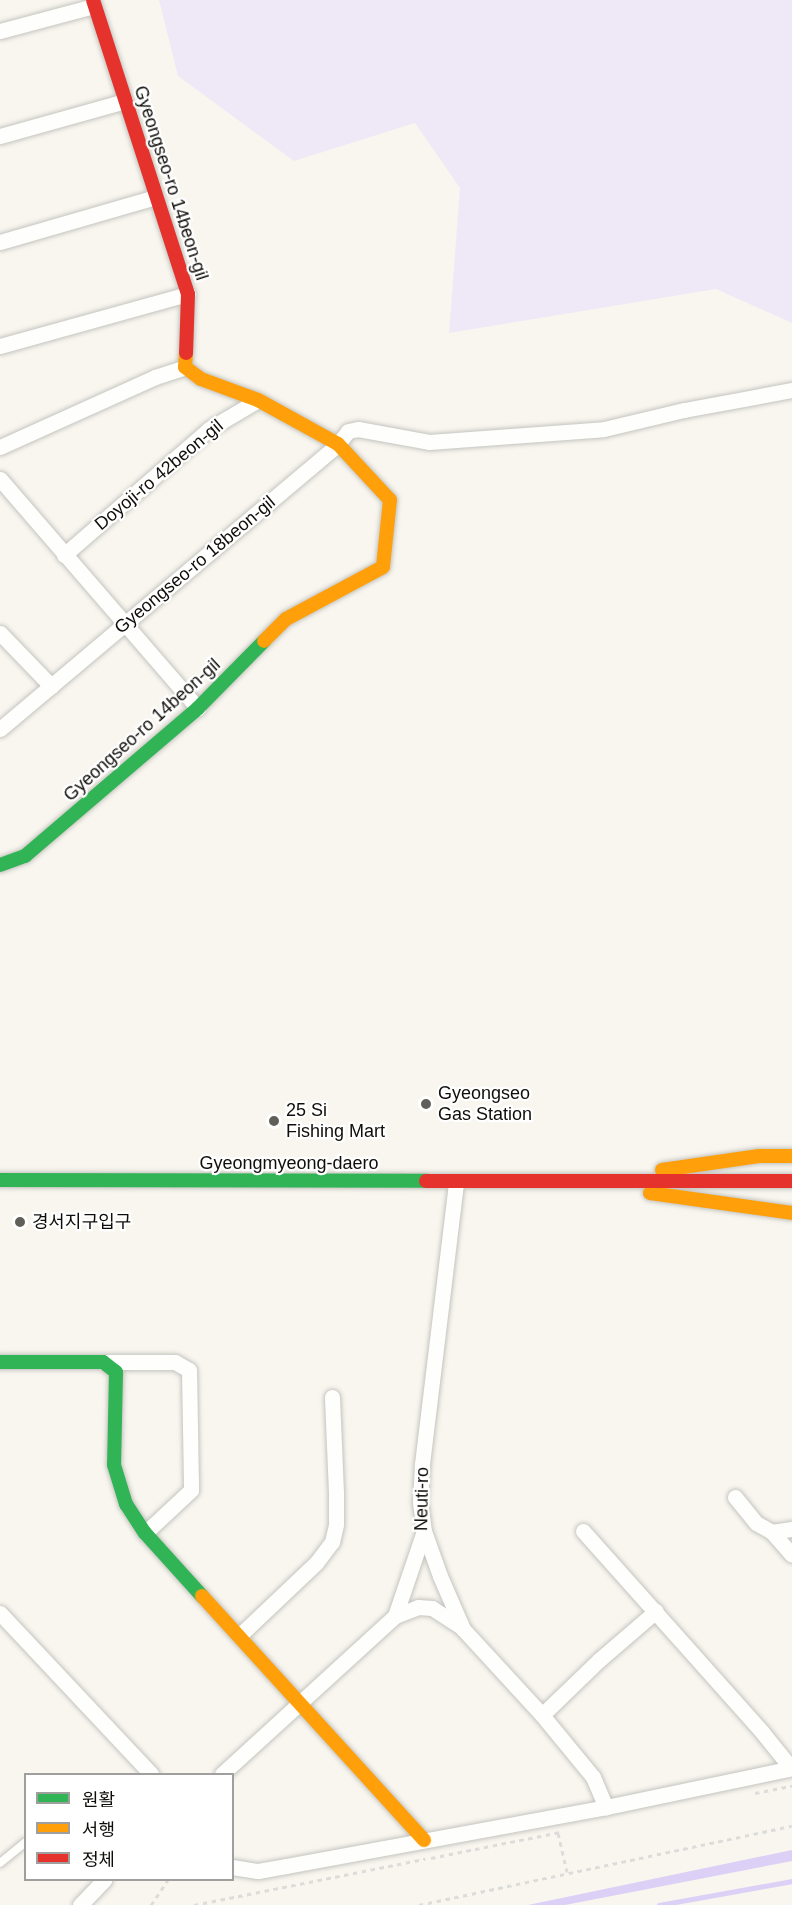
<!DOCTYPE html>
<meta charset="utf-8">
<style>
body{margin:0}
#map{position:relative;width:792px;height:1905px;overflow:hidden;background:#f8f6ef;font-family:Arial,"Noto Sans KR",sans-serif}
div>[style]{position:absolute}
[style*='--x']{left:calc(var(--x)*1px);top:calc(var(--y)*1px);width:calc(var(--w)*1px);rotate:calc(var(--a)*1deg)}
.green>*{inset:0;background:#efe9f7}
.water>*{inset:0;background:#ddd0f6}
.stream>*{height:4.5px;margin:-2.25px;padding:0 2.25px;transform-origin:2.25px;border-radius:2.25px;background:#ddd0f6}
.path>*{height:3px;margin-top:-1.5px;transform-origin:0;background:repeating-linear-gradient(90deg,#dcdcda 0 4.5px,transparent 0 9px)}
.roads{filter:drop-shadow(0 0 2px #c5c4bf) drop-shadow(0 0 2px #c5c4bf)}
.lane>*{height:8px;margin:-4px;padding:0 4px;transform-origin:4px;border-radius:4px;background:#fefefd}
.street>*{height:15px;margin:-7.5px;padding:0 7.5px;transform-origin:7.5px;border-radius:7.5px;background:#fefefd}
.fast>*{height:14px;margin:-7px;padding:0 7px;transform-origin:7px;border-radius:7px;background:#30b455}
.slow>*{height:14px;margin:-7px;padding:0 7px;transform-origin:7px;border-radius:7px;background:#ff9f0a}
.jam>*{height:14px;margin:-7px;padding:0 7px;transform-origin:7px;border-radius:7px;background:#e5322d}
.dots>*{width:16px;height:16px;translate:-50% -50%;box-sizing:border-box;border:3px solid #fff;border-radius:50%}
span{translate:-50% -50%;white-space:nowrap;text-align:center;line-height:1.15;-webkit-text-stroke:4.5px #fff;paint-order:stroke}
.street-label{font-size:18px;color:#0f0e0a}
.poi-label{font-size:18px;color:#0f0e0a}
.left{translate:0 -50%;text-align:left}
.legend{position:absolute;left:24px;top:1773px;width:210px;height:108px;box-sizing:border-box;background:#fff;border:2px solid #9f9f9d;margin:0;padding:8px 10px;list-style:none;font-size:18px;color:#0f0e0a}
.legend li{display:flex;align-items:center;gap:12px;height:30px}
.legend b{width:30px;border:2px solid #9f9f9d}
</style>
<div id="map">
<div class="green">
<i style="clip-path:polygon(159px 0,792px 0,792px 323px,716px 289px,449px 333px,460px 188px,415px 123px,294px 161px,178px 76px)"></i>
</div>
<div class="water">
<i style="clip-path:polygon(792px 1850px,792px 1861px,565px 1905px,528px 1905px)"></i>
</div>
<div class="stream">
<i style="--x:659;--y:1905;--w:135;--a:-10.2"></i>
</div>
<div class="path">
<i style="--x:755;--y:1793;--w:38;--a:-11"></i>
<i style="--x:558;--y:1833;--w:40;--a:77"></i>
<i style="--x:431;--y:1858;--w:132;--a:-11.4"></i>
<i style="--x:151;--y:1905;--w:30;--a:-56"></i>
<i style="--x:194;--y:1905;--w:236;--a:-11.3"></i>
<i style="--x:419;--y:1905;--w:381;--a:-12"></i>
</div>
<div class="roads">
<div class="lane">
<i style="--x:0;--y:1863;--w:33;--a:-39"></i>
</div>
<div class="street">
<i style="--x:0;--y:31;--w:97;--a:-14.9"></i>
<i style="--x:0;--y:136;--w:130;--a:-15.6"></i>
<i style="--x:0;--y:242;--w:162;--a:-16.1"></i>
<i style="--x:0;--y:346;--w:195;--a:-15.5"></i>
<i style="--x:0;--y:447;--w:170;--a:-24.3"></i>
<i style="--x:155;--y:377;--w:32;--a:-18"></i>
<i style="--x:0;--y:479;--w:303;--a:49.2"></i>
<i style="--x:64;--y:555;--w:192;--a:-41"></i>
<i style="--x:209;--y:429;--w:57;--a:-30.6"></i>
<i style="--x:0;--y:633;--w:74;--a:46.1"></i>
<i style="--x:0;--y:729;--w:442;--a:-40.1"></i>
<i style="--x:338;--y:444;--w:16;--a:-52"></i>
<i style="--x:348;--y:431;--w:10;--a:-11"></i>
<i style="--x:358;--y:429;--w:72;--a:10.4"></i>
<i style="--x:429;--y:442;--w:175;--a:-4.2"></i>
<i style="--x:604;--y:429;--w:82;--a:-13.4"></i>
<i style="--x:684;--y:410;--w:110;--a:-10.5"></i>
<i style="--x:103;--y:1362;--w:72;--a:0"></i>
<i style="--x:175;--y:1362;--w:16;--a:30"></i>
<i style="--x:189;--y:1370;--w:120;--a:89"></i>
<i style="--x:191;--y:1490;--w:63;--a:136.9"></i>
<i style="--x:735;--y:1497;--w:33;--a:51"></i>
<i style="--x:756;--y:1523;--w:18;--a:29"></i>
<i style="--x:772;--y:1532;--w:20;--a:-9"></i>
<i style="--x:424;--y:1531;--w:48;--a:70.4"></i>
<i style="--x:440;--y:1576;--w:58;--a:66.5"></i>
<i style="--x:463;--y:1629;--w:117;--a:47.4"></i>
<i style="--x:542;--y:1715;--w:80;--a:50.6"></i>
<i style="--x:593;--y:1777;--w:33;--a:67"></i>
<i style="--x:583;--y:1531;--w:269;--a:48.3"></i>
<i style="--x:762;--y:1732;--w:46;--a:51.1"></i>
<i style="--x:772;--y:1532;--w:30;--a:49"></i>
<i style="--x:0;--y:1613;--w:221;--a:46.8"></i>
<i style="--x:395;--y:1616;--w:25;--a:-21"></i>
<i style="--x:418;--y:1607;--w:14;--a:4"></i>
<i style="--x:432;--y:1608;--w:35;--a:33"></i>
<i style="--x:240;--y:1635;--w:105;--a:-43.5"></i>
<i style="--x:316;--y:1563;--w:26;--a:-53"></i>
<i style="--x:332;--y:1542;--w:18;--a:-77"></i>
<i style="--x:336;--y:1524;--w:31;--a:-90"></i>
<i style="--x:336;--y:1493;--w:96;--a:-92.4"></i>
<i style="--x:542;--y:1715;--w:79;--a:-44"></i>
<i style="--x:599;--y:1660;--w:75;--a:-40.7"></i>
<i style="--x:222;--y:1774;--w:234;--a:-42.4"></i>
<i style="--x:395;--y:1616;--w:90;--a:-71.2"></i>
<i style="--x:424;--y:1531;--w:29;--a:-98"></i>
<i style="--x:420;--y:1502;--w:38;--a:-87"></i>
<i style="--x:422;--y:1464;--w:284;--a:-83.1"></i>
<i style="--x:232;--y:1867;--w:26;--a:9"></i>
<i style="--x:258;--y:1871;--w:28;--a:-10"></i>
<i style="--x:286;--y:1866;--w:325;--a:-10.4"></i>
<i style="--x:606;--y:1807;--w:190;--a:-11.8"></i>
<i style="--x:80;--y:1905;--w:35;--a:-46"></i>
</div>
<div class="fast">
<i style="--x:0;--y:865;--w:27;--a:-20"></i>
<i style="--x:25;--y:856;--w:228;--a:-40.5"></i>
<i style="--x:198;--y:708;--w:94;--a:-45.4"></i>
<i style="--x:0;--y:1180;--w:426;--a:0.1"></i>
<i style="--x:0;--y:1362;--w:103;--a:0"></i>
<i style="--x:103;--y:1362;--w:16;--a:38"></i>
<i style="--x:116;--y:1372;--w:93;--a:91.2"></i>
<i style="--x:114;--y:1465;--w:41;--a:72.9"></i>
<i style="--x:126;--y:1504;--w:35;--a:57"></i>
<i style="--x:145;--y:1533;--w:85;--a:47.9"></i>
</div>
<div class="slow">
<i style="--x:186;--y:353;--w:14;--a:94"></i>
<i style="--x:185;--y:367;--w:20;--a:37"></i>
<i style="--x:201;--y:379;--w:61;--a:20.2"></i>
<i style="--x:258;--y:400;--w:91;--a:28.8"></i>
<i style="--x:338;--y:444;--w:76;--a:47.1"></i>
<i style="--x:390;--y:500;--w:67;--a:96"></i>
<i style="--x:383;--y:567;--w:110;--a:151.8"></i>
<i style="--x:286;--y:619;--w:31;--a:135"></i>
<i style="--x:662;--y:1170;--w:98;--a:-8.2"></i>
<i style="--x:759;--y:1156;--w:33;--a:0"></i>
<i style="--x:650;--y:1193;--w:143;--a:8"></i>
<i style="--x:202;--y:1596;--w:330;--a:47.7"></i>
</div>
<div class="jam">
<i style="--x:93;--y:0;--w:309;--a:72.1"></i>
<i style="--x:188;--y:294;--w:59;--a:91.9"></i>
<i style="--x:426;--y:1181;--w:366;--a:0"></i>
</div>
</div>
<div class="dots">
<i style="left:426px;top:1104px;background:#615f5a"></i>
<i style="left:274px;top:1121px;background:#615f5a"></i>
<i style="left:20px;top:1222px;background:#615f5a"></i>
</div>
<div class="street-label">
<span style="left:171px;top:183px;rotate:72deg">Gyeongseo-ro 14beon-gil</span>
<span style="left:159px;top:475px;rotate:-40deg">Doyoji-ro 42beon-gil</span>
<span style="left:195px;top:565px;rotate:-40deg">Gyeongseo-ro 18beon-gil</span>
<span style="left:142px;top:730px;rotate:-42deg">Gyeongseo-ro 14beon-gil</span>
<span style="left:289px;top:1163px">Gyeongmyeong-daero</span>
<span style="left:422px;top:1499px;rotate:-89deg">Neuti-ro</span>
</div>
<div class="poi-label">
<span class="left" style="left:438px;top:1104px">Gyeongseo<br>Gas Station</span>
<span class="left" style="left:286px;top:1121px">25 Si<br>Fishing Mart</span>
<span class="left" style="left:32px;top:1222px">경서지구입구</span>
</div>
<ul class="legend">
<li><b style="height:8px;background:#30b455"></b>원활</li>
<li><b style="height:8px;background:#ff9f0a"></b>서행</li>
<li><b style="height:8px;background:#e5322d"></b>정체</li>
</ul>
</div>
